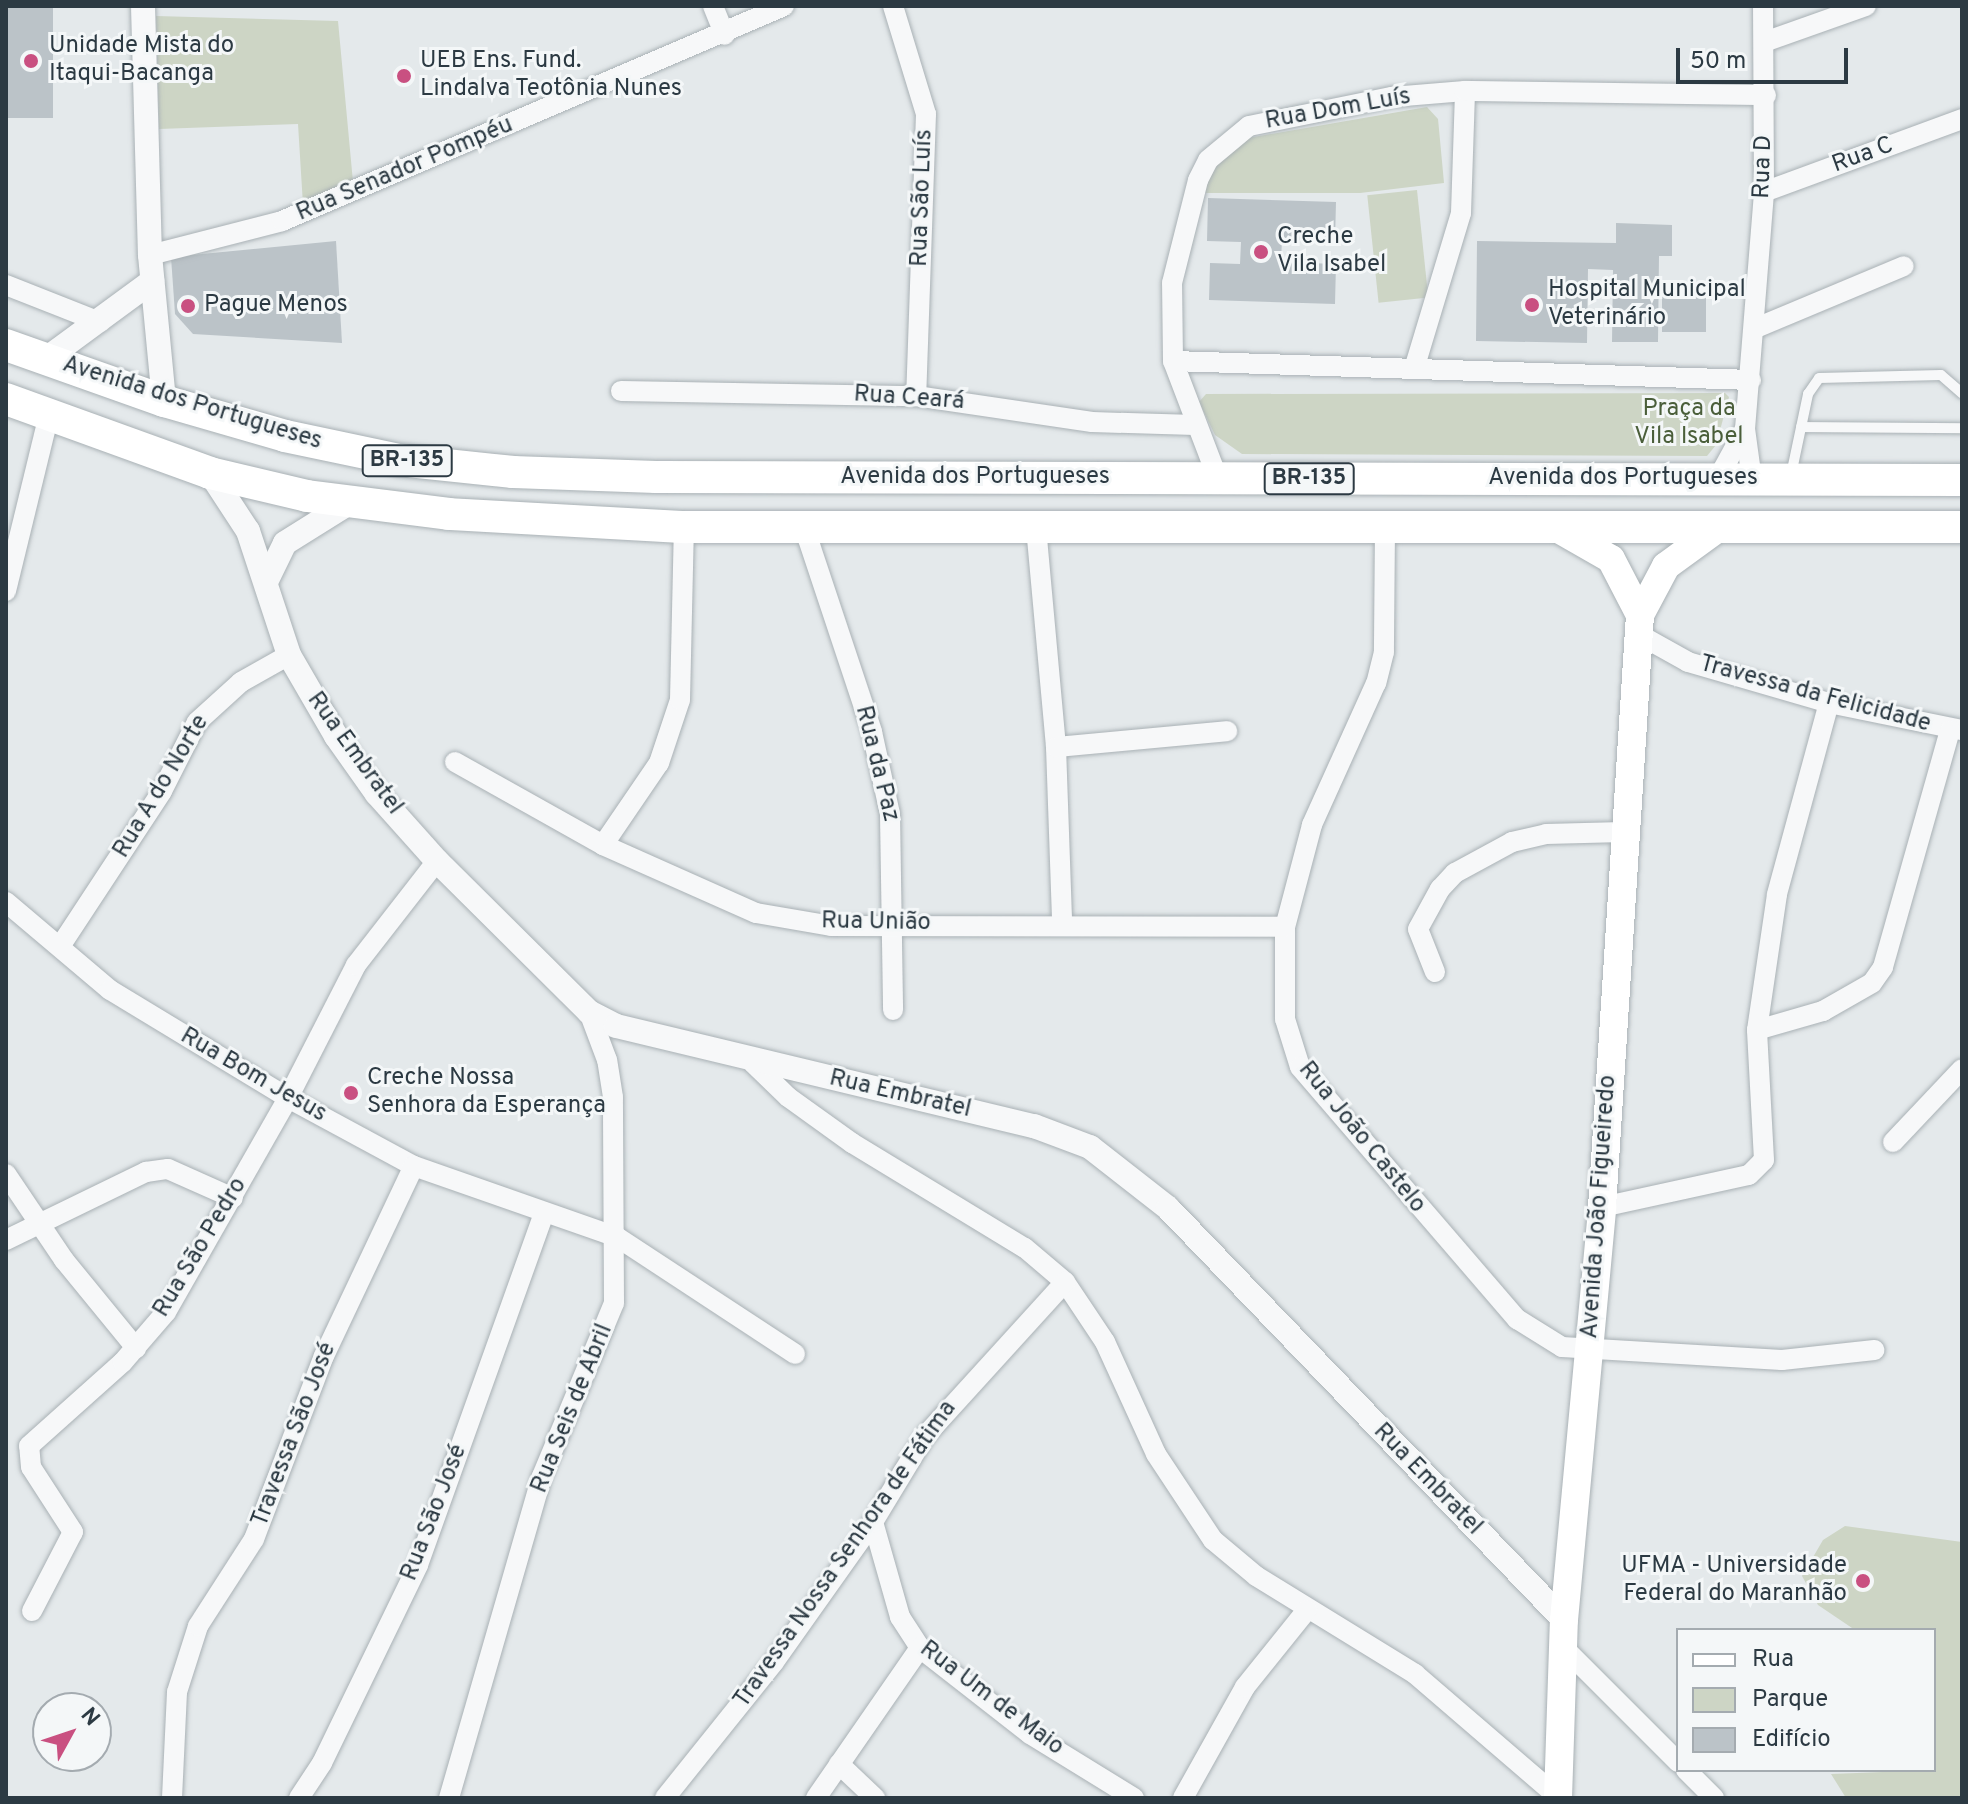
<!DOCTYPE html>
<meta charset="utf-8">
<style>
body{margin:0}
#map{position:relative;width:1968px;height:1804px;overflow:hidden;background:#e4e9eb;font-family:Overpass,sans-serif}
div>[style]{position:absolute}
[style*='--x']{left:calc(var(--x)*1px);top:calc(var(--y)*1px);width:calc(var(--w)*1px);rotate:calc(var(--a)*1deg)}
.green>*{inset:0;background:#cdd5c5;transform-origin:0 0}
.building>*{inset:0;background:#bbc3c8;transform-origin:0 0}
.roads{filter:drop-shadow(0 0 2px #a9b1b5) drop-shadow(0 0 2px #a9b1b5)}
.service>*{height:10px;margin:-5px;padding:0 5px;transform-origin:5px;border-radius:5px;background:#f7f8f9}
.minor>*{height:20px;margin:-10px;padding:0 10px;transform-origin:10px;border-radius:10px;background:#f7f8f9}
.tertiary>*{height:24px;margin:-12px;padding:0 12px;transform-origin:12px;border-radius:12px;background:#f7f8f9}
.secondary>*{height:28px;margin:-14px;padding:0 14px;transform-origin:14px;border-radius:14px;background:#fff}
.trunk>*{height:32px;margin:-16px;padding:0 16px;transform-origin:16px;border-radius:16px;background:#fff}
.dots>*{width:22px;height:22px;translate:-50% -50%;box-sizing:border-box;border:4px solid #f4f7f8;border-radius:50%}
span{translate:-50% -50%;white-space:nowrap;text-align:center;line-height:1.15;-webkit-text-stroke:6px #f4f7f8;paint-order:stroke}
.shield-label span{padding:2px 6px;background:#f4f7f8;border:2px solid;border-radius:6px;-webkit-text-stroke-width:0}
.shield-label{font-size:22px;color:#2c3a43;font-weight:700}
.poi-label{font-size:24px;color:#2c3a43}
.left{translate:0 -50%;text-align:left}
.right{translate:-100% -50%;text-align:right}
.street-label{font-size:24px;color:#2c3a43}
.park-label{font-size:24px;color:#4a5e3a}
.frame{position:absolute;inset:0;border:8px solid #2c3a43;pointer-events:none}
.legend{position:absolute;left:1676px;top:1628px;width:260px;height:144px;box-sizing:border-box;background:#f4f7f8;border:2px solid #a4abb0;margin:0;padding:10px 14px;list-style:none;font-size:24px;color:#2c3a43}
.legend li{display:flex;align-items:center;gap:16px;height:40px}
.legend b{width:40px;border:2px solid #a4abb0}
.north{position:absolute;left:32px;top:1692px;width:80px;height:80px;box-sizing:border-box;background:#f4f7f8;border:2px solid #a4abb0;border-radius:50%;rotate:50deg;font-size:22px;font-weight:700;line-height:32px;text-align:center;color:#2c3a43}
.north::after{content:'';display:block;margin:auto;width:28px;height:36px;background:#c95081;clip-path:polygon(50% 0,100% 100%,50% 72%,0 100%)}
.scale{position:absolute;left:1676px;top:48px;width:172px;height:36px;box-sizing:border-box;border:4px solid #2c3a43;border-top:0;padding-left:10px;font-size:24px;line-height:28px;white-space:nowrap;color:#2c3a43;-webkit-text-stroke:6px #f4f7f8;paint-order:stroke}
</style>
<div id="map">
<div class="green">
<i style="clip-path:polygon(156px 16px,338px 21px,353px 182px,303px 205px,298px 124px,159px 129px)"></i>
<i style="clip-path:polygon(1427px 107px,1438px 119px,1444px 183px,1360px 193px,1201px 193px,1207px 173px,1242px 139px)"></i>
<i style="left:1417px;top:190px;width:108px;height:50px;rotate:84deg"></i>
<i style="clip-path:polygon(1725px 393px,1729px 397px,1716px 445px,1707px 456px,1242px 454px,1215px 435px,1199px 402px,1206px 394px)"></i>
<i style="clip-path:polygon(1845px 1526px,1962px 1542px,1962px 1798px,1846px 1798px,1831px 1774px,1934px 1770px,1934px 1630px,1855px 1630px,1818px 1605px,1802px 1576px,1823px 1540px)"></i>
</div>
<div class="building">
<i style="left:6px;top:6px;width:47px;height:112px"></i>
<i style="clip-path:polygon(1208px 198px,1336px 202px,1335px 241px,1282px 239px,1281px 262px,1336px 264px,1335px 304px,1209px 300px,1210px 263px,1240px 264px,1241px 242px,1207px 241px)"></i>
<i style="clip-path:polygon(1616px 223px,1672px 225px,1672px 256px,1659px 256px,1658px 342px,1612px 342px,1613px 270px,1588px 269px,1587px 343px,1476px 341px,1477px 241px,1616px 243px)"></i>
<i style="clip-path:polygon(336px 241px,342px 343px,193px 334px,175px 314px,171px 257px)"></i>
<i style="left:1662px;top:296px;width:44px;height:36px"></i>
</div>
<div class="roads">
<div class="service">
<i style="--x:1801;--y:427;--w:161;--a:0.4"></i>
<i style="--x:1791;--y:475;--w:83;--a:-78.1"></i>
<i style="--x:1808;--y:394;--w:19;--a:-55"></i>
<i style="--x:1819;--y:378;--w:122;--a:-1.4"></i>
<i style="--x:1941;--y:375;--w:28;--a:41"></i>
</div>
<div class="minor">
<i style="--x:713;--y:6;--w:31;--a:68"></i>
<i style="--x:893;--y:6;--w:113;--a:73"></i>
<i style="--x:926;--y:114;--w:282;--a:92"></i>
<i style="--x:1767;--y:41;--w:105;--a:-19.5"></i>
<i style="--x:1764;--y:192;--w:211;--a:-20.2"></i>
<i style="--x:150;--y:255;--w:136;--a:-14.4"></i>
<i style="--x:282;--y:221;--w:546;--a:-23.18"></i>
<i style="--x:6;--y:285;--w:101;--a:21.5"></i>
<i style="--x:1756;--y:328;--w:160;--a:-22.7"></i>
<i style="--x:1173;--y:361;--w:578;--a:1.88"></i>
<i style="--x:1414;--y:369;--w:163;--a:-73.2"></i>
<i style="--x:1461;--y:213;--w:122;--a:-88.1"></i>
<i style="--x:621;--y:391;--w:295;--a:1"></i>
<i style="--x:916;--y:396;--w:178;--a:8.4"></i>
<i style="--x:1092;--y:422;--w:103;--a:1.7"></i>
<i style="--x:1218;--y:479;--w:126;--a:-110.9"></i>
<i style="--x:1173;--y:361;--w:78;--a:-90.7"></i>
<i style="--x:1172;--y:283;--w:106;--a:-75.8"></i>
<i style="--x:1198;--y:180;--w:22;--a:-63"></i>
<i style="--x:1208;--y:160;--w:53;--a:-39.7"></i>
<i style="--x:1249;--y:126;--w:146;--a:-11.5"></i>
<i style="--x:1392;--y:97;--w:73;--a:-4.7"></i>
<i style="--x:1465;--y:91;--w:301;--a:0.8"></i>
<i style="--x:1717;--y:480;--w:58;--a:-61.2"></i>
<i style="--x:1752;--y:480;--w:51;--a:-97.8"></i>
<i style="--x:1745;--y:429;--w:238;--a:-85.4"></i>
<i style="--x:1764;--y:192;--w:186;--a:-90.3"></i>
<i style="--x:804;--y:527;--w:216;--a:71.6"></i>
<i style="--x:872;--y:732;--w:84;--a:77.6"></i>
<i style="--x:890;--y:814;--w:196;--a:89.1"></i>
<i style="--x:1036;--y:527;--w:221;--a:84.8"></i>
<i style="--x:1056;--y:747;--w:176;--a:88"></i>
<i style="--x:1385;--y:527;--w:125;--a:90.5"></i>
<i style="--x:1384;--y:652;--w:32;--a:104"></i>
<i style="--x:1376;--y:683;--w:156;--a:114.3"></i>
<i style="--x:1312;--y:825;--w:106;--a:104.8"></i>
<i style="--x:1285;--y:927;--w:92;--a:90"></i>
<i style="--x:1285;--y:1019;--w:50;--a:72.6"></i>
<i style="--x:1300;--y:1067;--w:333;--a:49.3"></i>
<i style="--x:1517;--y:1319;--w:53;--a:31.9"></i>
<i style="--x:1562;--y:1347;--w:220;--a:3.4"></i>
<i style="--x:1782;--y:1360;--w:93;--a:-6.2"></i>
<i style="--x:6;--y:591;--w:181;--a:-76.3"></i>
<i style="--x:1638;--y:634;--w:57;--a:29.2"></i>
<i style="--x:1688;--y:662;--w:147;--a:16.2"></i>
<i style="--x:1829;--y:703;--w:136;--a:11.5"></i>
<i style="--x:1056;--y:747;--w:172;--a:-5.3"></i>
<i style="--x:455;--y:762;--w:170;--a:29.3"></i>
<i style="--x:603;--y:845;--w:167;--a:24"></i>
<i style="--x:756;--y:913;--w:76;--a:9.8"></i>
<i style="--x:831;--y:926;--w:454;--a:0.1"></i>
<i style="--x:603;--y:845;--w:99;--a:-55.7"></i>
<i style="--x:659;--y:763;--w:66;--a:-71.6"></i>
<i style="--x:680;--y:700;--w:173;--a:-88.7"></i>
<i style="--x:6;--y:902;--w:136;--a:40.2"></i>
<i style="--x:110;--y:990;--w:208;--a:31.2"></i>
<i style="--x:288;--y:1098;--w:143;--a:28.4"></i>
<i style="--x:414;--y:1166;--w:215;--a:19.3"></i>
<i style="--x:617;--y:1237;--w:213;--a:33.3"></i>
<i style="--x:61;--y:945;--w:184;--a:-56.7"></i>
<i style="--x:162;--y:791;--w:77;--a:-63.1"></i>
<i style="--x:197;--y:722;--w:59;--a:-42.3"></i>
<i style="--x:241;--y:682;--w:55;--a:-29.4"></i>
<i style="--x:1435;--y:972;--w:46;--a:-111.6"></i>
<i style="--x:1418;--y:929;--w:46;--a:-61.2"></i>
<i style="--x:1440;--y:889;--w:22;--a:-47"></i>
<i style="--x:1455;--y:873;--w:65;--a:-28.5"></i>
<i style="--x:1512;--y:842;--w:35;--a:-13"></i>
<i style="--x:1546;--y:834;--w:77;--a:-1.5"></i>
<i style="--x:1757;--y:1030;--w:69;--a:-16.1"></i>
<i style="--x:1823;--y:1011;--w:56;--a:-29.7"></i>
<i style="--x:1872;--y:983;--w:19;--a:-55"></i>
<i style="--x:1883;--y:967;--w:246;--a:-74.2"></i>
<i style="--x:753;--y:1063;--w:49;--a:44.2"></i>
<i style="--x:788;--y:1097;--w:79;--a:35.7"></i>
<i style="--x:852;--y:1143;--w:202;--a:31.3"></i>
<i style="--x:1025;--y:1248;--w:52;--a:40.4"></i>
<i style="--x:1065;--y:1282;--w:72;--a:56.3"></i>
<i style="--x:1105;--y:1342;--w:123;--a:65.5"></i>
<i style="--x:1156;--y:1454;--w:103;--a:56.5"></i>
<i style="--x:1213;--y:1540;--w:56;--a:39.9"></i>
<i style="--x:1256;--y:1576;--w:187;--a:31.6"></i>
<i style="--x:1415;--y:1674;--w:189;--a:40.7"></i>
<i style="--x:1893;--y:1142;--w:100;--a:-46.6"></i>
<i style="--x:6;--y:1174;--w:104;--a:56"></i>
<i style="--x:64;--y:1260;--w:114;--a:50.7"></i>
<i style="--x:1602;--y:1207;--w:150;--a:-12.3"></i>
<i style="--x:1749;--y:1175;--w:21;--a:-45"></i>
<i style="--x:1764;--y:1160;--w:130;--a:-93.1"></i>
<i style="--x:1757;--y:1030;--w:137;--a:-81.6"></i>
<i style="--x:1777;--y:894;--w:198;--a:-74.8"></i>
<i style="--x:6;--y:1240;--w:156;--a:-25.9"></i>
<i style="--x:146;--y:1172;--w:22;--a:-8"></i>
<i style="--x:168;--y:1169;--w:71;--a:24"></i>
<i style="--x:873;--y:1522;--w:99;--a:74.1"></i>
<i style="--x:900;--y:1617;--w:37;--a:57"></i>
<i style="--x:920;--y:1648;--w:140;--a:38"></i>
<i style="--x:1030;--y:1734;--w:122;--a:31.6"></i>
<i style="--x:32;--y:1611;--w:89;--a:-62.6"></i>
<i style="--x:73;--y:1532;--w:77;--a:-122.9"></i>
<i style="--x:31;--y:1467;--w:21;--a:-95"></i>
<i style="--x:29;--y:1446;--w:126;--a:-41.8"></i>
<i style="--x:123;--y:1362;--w:66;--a:-49.3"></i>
<i style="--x:166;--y:1312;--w:246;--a:-60.3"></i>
<i style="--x:288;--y:1098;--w:149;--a:-62.9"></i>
<i style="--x:356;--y:965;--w:132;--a:-52.1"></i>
<i style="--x:1563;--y:1647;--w:163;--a:45"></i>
<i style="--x:839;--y:1764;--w:50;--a:43.4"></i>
<i style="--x:1686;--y:1770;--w:40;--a:45"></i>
<i style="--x:172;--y:1798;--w:106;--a:-87.3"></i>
<i style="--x:177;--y:1692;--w:69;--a:-72.3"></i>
<i style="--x:198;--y:1626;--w:103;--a:-57.2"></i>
<i style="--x:254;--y:1539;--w:196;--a:-69.1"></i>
<i style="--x:324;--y:1356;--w:210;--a:-64.7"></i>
<i style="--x:299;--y:1798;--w:42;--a:-56.7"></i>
<i style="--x:322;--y:1763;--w:220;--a:-64.1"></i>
<i style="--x:418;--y:1565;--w:372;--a:-70.3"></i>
<i style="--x:449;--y:1798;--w:335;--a:-73.9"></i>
<i style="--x:542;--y:1476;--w:187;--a:-67.4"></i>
<i style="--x:614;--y:1303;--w:206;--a:-90.3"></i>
<i style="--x:613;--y:1097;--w:37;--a:-99"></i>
<i style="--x:607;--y:1060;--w:51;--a:-110.6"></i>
<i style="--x:665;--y:1798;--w:174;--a:-51.3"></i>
<i style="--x:774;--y:1662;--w:171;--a:-54.7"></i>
<i style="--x:873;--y:1522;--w:100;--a:-58.8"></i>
<i style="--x:925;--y:1436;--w:208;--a:-47.7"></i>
<i style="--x:816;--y:1798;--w:183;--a:-55.3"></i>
<i style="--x:1183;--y:1798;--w:127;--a:-60.8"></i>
<i style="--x:1245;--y:1687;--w:99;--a:-51.2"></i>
</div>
<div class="tertiary">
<i style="--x:143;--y:6;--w:249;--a:88.4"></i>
<i style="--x:150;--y:255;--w:147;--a:84.5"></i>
<i style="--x:46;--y:359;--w:132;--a:-36.3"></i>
<i style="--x:210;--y:473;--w:69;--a:56.8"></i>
<i style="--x:248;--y:531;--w:131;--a:71.7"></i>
<i style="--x:289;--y:655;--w:94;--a:59.9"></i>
<i style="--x:336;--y:736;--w:71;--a:54.7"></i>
<i style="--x:377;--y:794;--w:90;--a:48.2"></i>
<i style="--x:437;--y:861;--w:214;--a:44.8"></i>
<i style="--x:589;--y:1012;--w:30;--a:27"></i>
<i style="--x:616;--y:1026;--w:430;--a:13.5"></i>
<i style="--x:1034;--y:1126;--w:60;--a:20.6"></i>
<i style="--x:1090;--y:1147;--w:99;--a:38"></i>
<i style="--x:1168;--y:1208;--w:571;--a:46.13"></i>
<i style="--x:266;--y:582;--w:43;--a:-64"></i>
<i style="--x:285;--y:543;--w:75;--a:-32"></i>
</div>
<div class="secondary">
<i style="--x:1557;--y:528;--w:62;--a:29.9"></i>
<i style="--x:1611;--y:559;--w:63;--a:62.6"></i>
<i style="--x:1558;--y:1798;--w:178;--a:-88.1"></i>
<i style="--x:1564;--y:1620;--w:415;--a:-84.7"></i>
<i style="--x:1602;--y:1207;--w:593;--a:-86.33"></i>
<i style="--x:1640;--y:615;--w:55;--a:-62"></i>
<i style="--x:1666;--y:566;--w:68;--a:-36"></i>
</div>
<div class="trunk">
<i style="--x:6;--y:345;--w:168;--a:19.5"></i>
<i style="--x:164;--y:401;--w:126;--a:16.1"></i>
<i style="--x:285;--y:436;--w:116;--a:11.9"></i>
<i style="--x:399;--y:460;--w:115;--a:6"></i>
<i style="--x:513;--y:472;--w:143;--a:2"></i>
<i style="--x:656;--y:477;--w:1306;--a:0.13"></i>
<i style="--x:6;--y:399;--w:217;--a:19.9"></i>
<i style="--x:210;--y:473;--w:100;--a:13.3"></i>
<i style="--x:307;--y:496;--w:143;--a:7.2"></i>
<i style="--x:449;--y:514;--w:235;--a:3.2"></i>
<i style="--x:684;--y:527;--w:1278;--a:0"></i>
</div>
</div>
<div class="dots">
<i style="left:31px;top:61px;background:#c95081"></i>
<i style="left:404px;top:76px;background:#c95081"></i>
<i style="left:1261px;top:252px;background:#c95081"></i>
<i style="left:1532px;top:305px;background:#c95081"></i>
<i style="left:188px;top:306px;background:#c95081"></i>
<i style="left:351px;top:1093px;background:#c95081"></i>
<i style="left:1863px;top:1581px;background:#c95081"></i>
</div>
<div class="shield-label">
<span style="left:407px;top:461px">BR-135</span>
<span style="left:1309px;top:479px">BR-135</span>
</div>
<div class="poi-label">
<span class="left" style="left:49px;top:61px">Unidade Mista do<br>Itaqui-Bacanga</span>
<span class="left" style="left:420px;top:76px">UEB Ens. Fund.<br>Lindalva Teotônia Nunes</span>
<span class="left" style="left:1277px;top:252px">Creche<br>Vila Isabel</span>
<span class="left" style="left:1548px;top:305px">Hospital Municipal<br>Veterinário</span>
<span class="left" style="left:204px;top:306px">Pague Menos</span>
<span class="left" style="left:367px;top:1093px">Creche Nossa<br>Senhora da Esperança</span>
<span class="right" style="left:1847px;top:1581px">UFMA - Universidade<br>Federal do Maranhão</span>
</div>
<div class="street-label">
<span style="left:1338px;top:110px;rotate:-10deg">Rua Dom Luís</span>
<span style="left:1863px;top:156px;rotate:-20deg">Rua C</span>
<span style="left:1764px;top:167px;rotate:-88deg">Rua D</span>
<span style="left:405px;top:170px;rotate:-23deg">Rua Senador Pompéu</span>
<span style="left:923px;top:198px;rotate:-88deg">Rua São Luís</span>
<span style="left:909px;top:399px;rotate:4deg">Rua Ceará</span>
<span style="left:192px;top:404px;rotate:17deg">Avenida dos Portugueses</span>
<span style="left:975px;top:478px">Avenida dos Portugueses</span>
<span style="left:1623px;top:479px">Avenida dos Portugueses</span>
<span style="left:1815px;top:695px;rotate:15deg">Travessa da Felicidade</span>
<span style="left:354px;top:754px;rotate:54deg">Rua Embratel</span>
<span style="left:876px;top:764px;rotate:76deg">Rua da Paz</span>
<span style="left:162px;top:787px;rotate:-59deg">Rua A do Norte</span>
<span style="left:876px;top:923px;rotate:1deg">Rua União</span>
<span style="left:253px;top:1076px;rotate:30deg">Rua Bom Jesus</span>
<span style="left:900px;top:1095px;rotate:13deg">Rua Embratel</span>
<span style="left:1361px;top:1138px;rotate:51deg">Rua João Castelo</span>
<span style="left:1600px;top:1207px;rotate:-86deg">Avenida João Figueiredo</span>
<span style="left:201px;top:1248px;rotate:-59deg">Rua São Pedro</span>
<span style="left:573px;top:1409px;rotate:-68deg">Rua Seis de Abril</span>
<span style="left:295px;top:1435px;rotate:-69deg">Travessa São José</span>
<span style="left:1427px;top:1480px;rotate:46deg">Rua Embratel</span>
<span style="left:435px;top:1513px;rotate:-69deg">Rua São José</span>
<span style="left:846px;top:1555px;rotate:-55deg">Travessa Nossa Senhora de Fátima</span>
<span style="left:991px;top:1699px;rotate:37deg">Rua Um de Maio</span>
</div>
<div class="park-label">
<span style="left:1689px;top:424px">Praça da<br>Vila Isabel</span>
</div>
<div class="frame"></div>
<ul class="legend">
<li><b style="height:10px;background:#fff"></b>Rua</li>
<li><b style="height:22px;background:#cdd5c5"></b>Parque</li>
<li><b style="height:22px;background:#bbc3c8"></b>Edifício</li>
</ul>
<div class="north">N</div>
<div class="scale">50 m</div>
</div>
